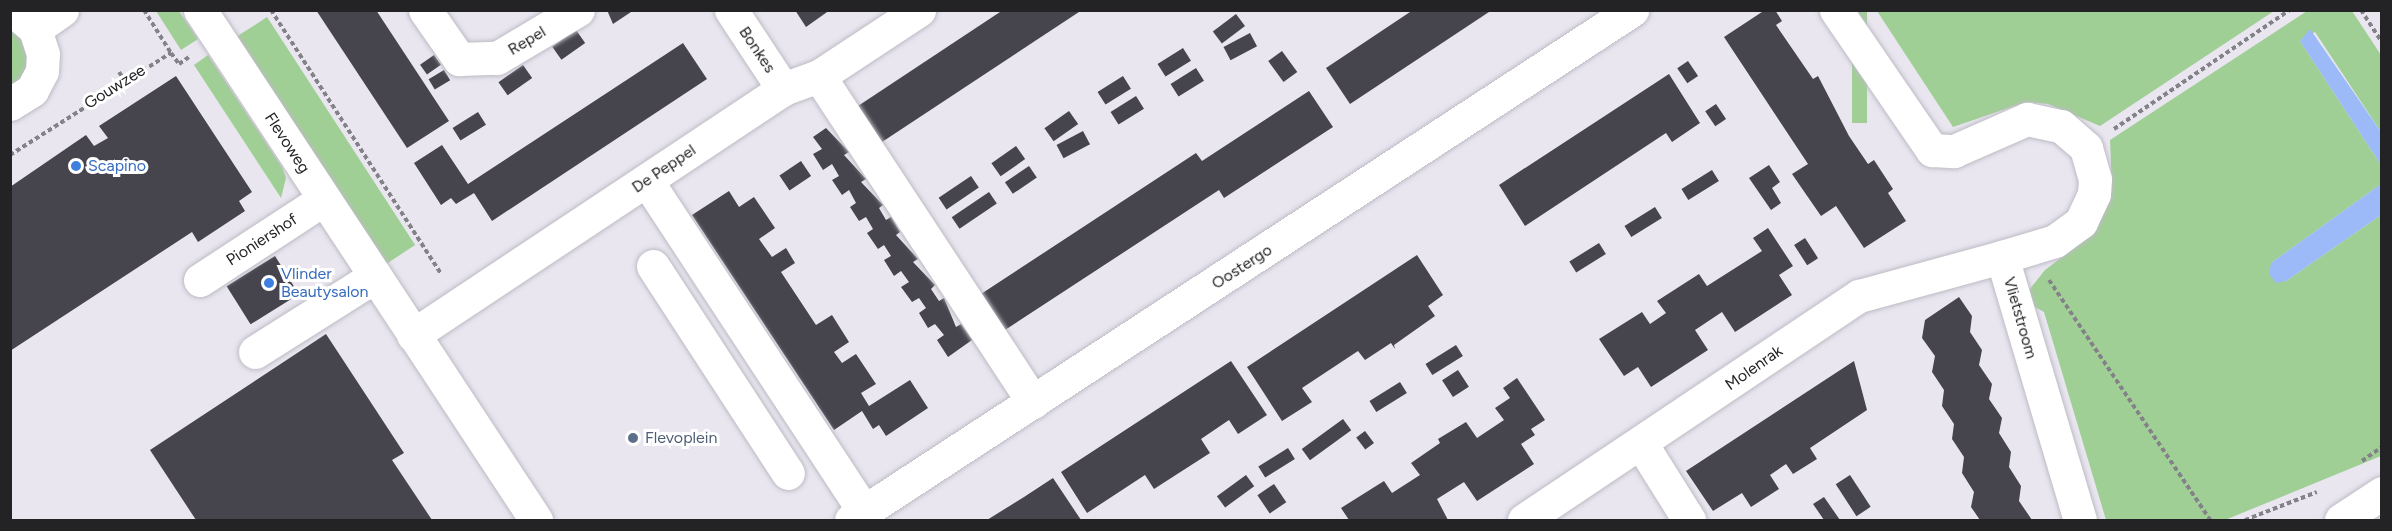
<!DOCTYPE html>
<style>
body{margin:0}
#map{position:relative;width:2392px;height:531px;overflow:hidden;background:#e9e6f0;font-family:Figtree,sans-serif}
div>[style]{position:absolute}
[style*='--x']{left:calc(var(--x)*1px);top:calc(var(--y)*1px);width:calc(var(--w)*1px);rotate:calc(var(--a)*1deg)}
.green>*{inset:0;background:#a0cf95;transform-origin:0 0}
.water>*{inset:0;background:#9bbaf7}
.building>*{inset:0;background:#46444c;transform-origin:0 0}
.path>*{height:4px;margin-top:-2px;transform-origin:0;background:repeating-linear-gradient(90deg,#848289 0 4.5px,transparent 0 7.5px)}
.roads{filter:drop-shadow(0 0 2px #bdbbc4) drop-shadow(0 0 2px #bdbbc4)}
.minor>*{height:33px;margin:-16.5px;padding:0 16.5px;transform-origin:16.5px;border-radius:16.5px;background:#fff}
.dots>*{width:16px;height:16px;translate:-50% -50%;box-sizing:border-box;border:3px solid #fff;border-radius:50%}
span{translate:-50% -50%;white-space:nowrap;text-align:center;line-height:1.15;-webkit-text-stroke:6px #fff;paint-order:stroke}
.street-label{font-size:16px;color:#232225}
.shop-label{font-size:16px;color:#366cbe}
.left{translate:0 -50%;text-align:left}
.service-label{font-size:16px;color:#4e5e75}
.frame{position:absolute;inset:0;border:12px solid #232225;pointer-events:none}
</style>
<div id="map">
<div class="green">
<i style="clip-path:polygon(156px 11px,179px 11px,198px 39px,181px 50px)"></i>
<i style="left:1852px;top:11px;width:15px;height:112px"></i>
<i style="clip-path:polygon(1877px 11px,2274px 11px,2100px 126px,2048px 104px,2026px 102px,1953px 127px)"></i>
<i style="clip-path:polygon(2307px 11px,2352px 11px,2381px 55px,2381px 132px,2315px 32px,2300px 41px,2381px 165px,2381px 184px,2271px 263px,2286px 281px,2381px 215px,2381px 456px,2225px 520px,2106px 520px,2044px 312px,2028px 303px,2029px 290px,2045px 270px,2096px 231px,2112px 191px,2110px 140px)"></i>
<i style="left:267px;top:17px;width:272px;height:35px;rotate:57deg"></i>
<i style="clip-path:polygon(11px 22px,25px 33px,32px 60px,11px 93px)"></i>
<i style="clip-path:polygon(208px 55px,282px 167px,286px 178px,281px 198px,194px 65px)"></i>
</div>
<div class="water">
<i style="clip-path:polygon(2310px 29px,2381px 132px,2381px 165px,2300px 41px)"></i>
<i style="clip-path:polygon(2381px 184px,2381px 215px,2286px 281px,2276px 283px,2269px 274px,2271px 263px)"></i>
</div>
<div class="building">
<i style="clip-path:polygon(316px 10px,376px 10px,449px 121px,407px 148px)"></i>
<i style="clip-path:polygon(607px 10px,634px 10px,613px 24px)"></i>
<i style="clip-path:polygon(795px 10px,830px 10px,806px 27px)"></i>
<i style="clip-path:polygon(1003px 10px,1082px 10px,882px 142px,858px 106px)"></i>
<i style="clip-path:polygon(1413px 10px,1492px 10px,1350px 104px,1326px 68px)"></i>
<i style="clip-path:polygon(1765px 10px,1775px 10px,1782px 21px,1776px 25px,1813px 79px,1818px 76px,1849px 136px,1868px 164px,1874px 160px,1893px 189px,1888px 193px,1906px 221px,1864px 248px,1836px 206px,1821px 216px,1792px 174px,1808px 164px,1724px 37px)"></i>
<i style="left:1236px;top:14px;width:15px;height:29px;rotate:53deg"></i>
<i style="left:576px;top:30px;width:16px;height:29px;rotate:55deg"></i>
<i style="left:1250px;top:33px;width:15px;height:30px;rotate:62deg"></i>
<i style="clip-path:polygon(683px 43px,707px 79px,492px 221px,474px 193px,456px 204px,451px 198px,441px 205px,414px 163px,442px 145px,468px 184px)"></i>
<i style="left:1183px;top:48px;width:15px;height:30px;rotate:58deg"></i>
<i style="left:1282px;top:51px;width:26px;height:17px;rotate:54deg"></i>
<i style="left:434px;top:55px;width:12px;height:17px;rotate:55deg"></i>
<i style="left:1688px;top:61px;width:18px;height:13px;rotate:56deg"></i>
<i style="left:523px;top:65px;width:16px;height:30px;rotate:55deg"></i>
<i style="left:1196px;top:68px;width:15px;height:30px;rotate:58deg"></i>
<i style="left:444px;top:70px;width:12px;height:18px;rotate:59deg"></i>
<i style="clip-path:polygon(1669px 74px,1700px 123px,1672px 142px,1666px 133px,1525px 226px,1499px 185px)"></i>
<i style="clip-path:polygon(176px 76px,252px 192px,239px 201px,245px 211px,198px 242px,192px 232px,10px 351px,10px 187px,86px 135px,94px 146px,108px 138px,99px 126px)"></i>
<i style="left:1123px;top:76px;width:15px;height:30px;rotate:58deg"></i>
<i style="clip-path:polygon(1309px 91px,1333px 127px,1224px 198px,1219px 190px,1005px 330px,981px 294px,1196px 153px,1202px 161px)"></i>
<i style="left:1136px;top:96px;width:15px;height:30px;rotate:58deg"></i>
<i style="left:1716px;top:104px;width:18px;height:13px;rotate:56deg"></i>
<i style="left:1069px;top:111px;width:16px;height:30px;rotate:55deg"></i>
<i style="left:478px;top:112px;width:15px;height:30px;rotate:58deg"></i>
<i style="clip-path:polygon(826px 128px,849px 152px,844px 155px,866px 179px,861px 182px,883px 205px,879px 208px,886px 220px,891px 217px,900px 232px,896px 235px,918px 259px,913px 262px,935px 285px,931px 289px,939px 301px,944px 298px,956px 327px,961px 324px,972px 340px,948px 357px,937px 340px,944px 335px,935px 324px,928px 328px,919px 313px,926px 308px,919px 298px,912px 302px,901px 287px,909px 282px,901px 271px,894px 276px,884px 260px,891px 256px,884px 245px,878px 249px,867px 233px,873px 229px,866px 217px,859px 221px,850px 207px,856px 203px,849px 190px,842px 195px,832px 180px,839px 176px,832px 164px,823px 170px,813px 154px,822px 149px,813px 137px)"></i>
<i style="left:1083px;top:131px;width:15px;height:30px;rotate:62deg"></i>
<i style="left:1016px;top:146px;width:16px;height:30px;rotate:55deg"></i>
<i style="left:801px;top:161px;width:18px;height:26px;rotate:56deg"></i>
<i style="clip-path:polygon(1769px 165px,1780px 182px,1772px 188px,1781px 203px,1771px 210px,1749px 178px)"></i>
<i style="left:1029px;top:166px;width:14px;height:29px;rotate:56deg"></i>
<i style="left:1712px;top:170px;width:13px;height:36px;rotate:58deg"></i>
<i style="left:971px;top:176px;width:14px;height:39px;rotate:56deg"></i>
<i style="clip-path:polygon(729px 191px,739px 207px,754px 197px,775px 228px,759px 239px,772px 257px,786px 248px,795px 263px,781px 272px,816px 325px,832px 315px,849px 342px,834px 352px,842px 363px,856px 354px,876px 384px,861px 393px,869px 406px,910px 380px,928px 408px,886px 436px,879px 425px,873px 429px,862px 411px,834px 430px,692px 215px)"></i>
<i style="left:989px;top:192px;width:14px;height:45px;rotate:56deg"></i>
<i style="left:1655px;top:207px;width:13px;height:36px;rotate:58deg"></i>
<i style="clip-path:polygon(1768px 228px,1793px 266px,1779px 275px,1792px 295px,1735px 332px,1722px 312px,1695px 330px,1708px 350px,1651px 387px,1638px 367px,1624px 376px,1599px 339px,1642px 312px,1650px 324px,1666px 313px,1657px 301px,1699px 274px,1707px 286px,1762px 251px,1753px 238px)"></i>
<i style="left:1805px;top:238px;width:24px;height:13px;rotate:57deg"></i>
<i style="left:1599px;top:243px;width:13px;height:35px;rotate:58deg"></i>
<i style="clip-path:polygon(1417px 255px,1443px 295px,1428px 306px,1435px 316px,1394px 345px,1395px 349px,1391px 343px,1365px 360px,1358px 351px,1302px 388px,1312px 402px,1282px 421px,1247px 367px)"></i>
<i style="left:275px;top:256px;width:45px;height:57px;rotate:58deg"></i>
<i style="clip-path:polygon(1959px 297px,1972px 316px,1970px 332px,1982px 350px,1979px 365px,1992px 384px,1989px 399px,2002px 418px,1999px 433px,2011px 452px,2009px 467px,2021px 486px,2019px 501px,2032px 520px,1980px 520px,1971px 507px,1974px 492px,1962px 473px,1964px 457px,1952px 439px,1954px 424px,1942px 406px,1944px 390px,1932px 372px,1935px 356px,1922px 338px,1925px 320px)"></i>
<i style="clip-path:polygon(326px 334px,404px 453px,392px 460px,432px 520px,196px 520px,150px 450px)"></i>
<i style="left:1456px;top:345px;width:13px;height:36px;rotate:58deg"></i>
<i style="clip-path:polygon(1231px 361px,1267px 415px,1238px 434px,1229px 420px,1201px 439px,1210px 453px,1154px 489px,1145px 475px,1087px 513px,1061px 472px)"></i>
<i style="clip-path:polygon(1854px 361px,1867px 410px,1810px 448px,1817px 459px,1793px 474px,1786px 464px,1770px 475px,1779px 489px,1751px 507px,1742px 493px,1713px 511px,1686px 471px)"></i>
<i style="left:1458px;top:370px;width:20px;height:19px;rotate:57deg"></i>
<i style="clip-path:polygon(1517px 378px,1545px 420px,1531px 429px,1535px 435px,1521px 444px,1534px 464px,1477px 501px,1464px 482px,1437px 499px,1448px 520px,1349px 520px,1341px 508px,1384px 481px,1392px 493px,1420px 475px,1411px 463px,1440px 443px,1438px 439px,1466px 422px,1477px 438px,1504px 420px,1495px 408px,1510px 398px,1503px 388px)"></i>
<i style="left:1400px;top:382px;width:13px;height:36px;rotate:58deg"></i>
<i style="left:1343px;top:419px;width:14px;height:51px;rotate:54deg"></i>
<i style="left:1365px;top:431px;width:15px;height:11px;rotate:53deg"></i>
<i style="left:1288px;top:448px;width:13px;height:35px;rotate:58deg"></i>
<i style="left:1246px;top:475px;width:14px;height:36px;rotate:54deg"></i>
<i style="left:1850px;top:475px;width:38px;height:17px;rotate:57deg"></i>
<i style="clip-path:polygon(1053px 478px,1081px 520px,987px 520px,1024px 497px)"></i>
<i style="left:1274px;top:484px;width:22px;height:20px;rotate:56deg"></i>
<i style="clip-path:polygon(1824px 497px,1840px 520px,1824px 520px,1813px 504px)"></i>
</div>
<div class="path">
<i style="--x:144;--y:10;--w:51;--a:57.9"></i>
<i style="--x:271;--y:10;--w:314;--a:57.2"></i>
<i style="--x:2361;--y:10;--w:38;--a:57"></i>
<i style="--x:119;--y:72;--w:11;--a:56"></i>
<i style="--x:2114;--y:129;--w:212;--a:-34.1"></i>
<i style="--x:10;--y:155;--w:191;--a:-32.4"></i>
<i style="--x:171;--y:53;--w:14;--a:54"></i>
<i style="--x:179;--y:64;--w:12;--a:-35"></i>
<i style="--x:2049;--y:280;--w:289;--a:56.1"></i>
<i style="--x:2362;--y:461;--w:24;--a:-35"></i>
<i style="--x:2245;--y:520;--w:77;--a:-21.3"></i>
</div>
<div class="roads">
<div class="minor">
<i style="--x:200;--y:10;--w:611;--a:56.62"></i>
<i style="--x:425;--y:10;--w:60;--a:55.2"></i>
<i style="--x:459;--y:59;--w:38;--a:-2"></i>
<i style="--x:497;--y:58;--w:94;--a:-30.7"></i>
<i style="--x:731;--y:10;--w:95;--a:56.6"></i>
<i style="--x:1836;--y:10;--w:170;--a:55.6"></i>
<i style="--x:1932;--y:150;--w:22;--a:3"></i>
<i style="--x:1954;--y:151;--w:80;--a:-23.7"></i>
<i style="--x:2027;--y:119;--w:35;--a:12"></i>
<i style="--x:2061;--y:126;--w:33;--a:41"></i>
<i style="--x:2086;--y:148;--w:32;--a:74"></i>
<i style="--x:2095;--y:179;--w:15;--a:94"></i>
<i style="--x:2094;--y:194;--w:31;--a:115"></i>
<i style="--x:2081;--y:222;--w:32;--a:144"></i>
<i style="--x:2055;--y:241;--w:55;--a:163.2"></i>
<i style="--x:2002;--y:257;--w:274;--a:73.5"></i>
<i style="--x:35;--y:29;--w:33;--a:-35"></i>
<i style="--x:819;--y:76;--w:390;--a:56.7"></i>
<i style="--x:10;--y:104;--w:26;--a:-32"></i>
<i style="--x:32;--y:90;--w:21;--a:-62"></i>
<i style="--x:42;--y:71;--w:17;--a:-87"></i>
<i style="--x:43;--y:54;--w:26;--a:-108"></i>
<i style="--x:35;--y:29;--w:30;--a:-140"></i>
<i style="--x:647;--y:181;--w:395;--a:56.7"></i>
<i style="--x:653;--y:266;--w:247;--a:56.9"></i>
<i style="--x:200;--y:280;--w:148;--a:-33.2"></i>
<i style="--x:413;--y:335;--w:444;--a:-33.6"></i>
<i style="--x:783;--y:89;--w:38;--a:-20"></i>
<i style="--x:819;--y:76;--w:120;--a:-33.4"></i>
<i style="--x:255;--y:352;--w:142;--a:-32.3"></i>
<i style="--x:1642;--y:445;--w:89;--a:57.9"></i>
<i style="--x:851;--y:520;--w:933;--a:-33.14"></i>
<i style="--x:1524;--y:520;--w:403;--a:-33.8"></i>
<i style="--x:1859;--y:296;--w:148;--a:-15.3"></i>
<i style="--x:2341;--y:520;--w:49;--a:-33.4"></i>
</div>
</div>
<div class="dots">
<i style="left:76px;top:166px;background:#3f7fe0"></i>
<i style="left:269px;top:283px;background:#3f7fe0"></i>
<i style="left:633px;top:438px;background:#5c6f8a"></i>
</div>
<div class="street-label">
<span style="left:527px;top:41px;rotate:-31deg">Repel</span>
<span style="left:757px;top:50px;rotate:56deg">Bonkes</span>
<span style="left:115px;top:87px;rotate:-32deg">Gouwzee</span>
<span style="left:287px;top:143px;rotate:57deg">Flevoweg</span>
<span style="left:664px;top:169px;rotate:-34deg">De Peppel</span>
<span style="left:262px;top:240px;rotate:-33deg">Pioniershof</span>
<span style="left:1242px;top:267px;rotate:-33deg">Oostergo</span>
<span style="left:2020px;top:318px;rotate:74deg">Vlietstroom</span>
<span style="left:1754px;top:368px;rotate:-35deg">Molenrak</span>
</div>
<div class="shop-label">
<span class="left" style="left:88px;top:166px">Scapino</span>
<span class="left" style="left:281px;top:283px">Vlinder<br>Beautysalon</span>
</div>
<div class="service-label">
<span class="left" style="left:645px;top:438px">Flevoplein</span>
</div>
<div class="frame"></div>
</div>
